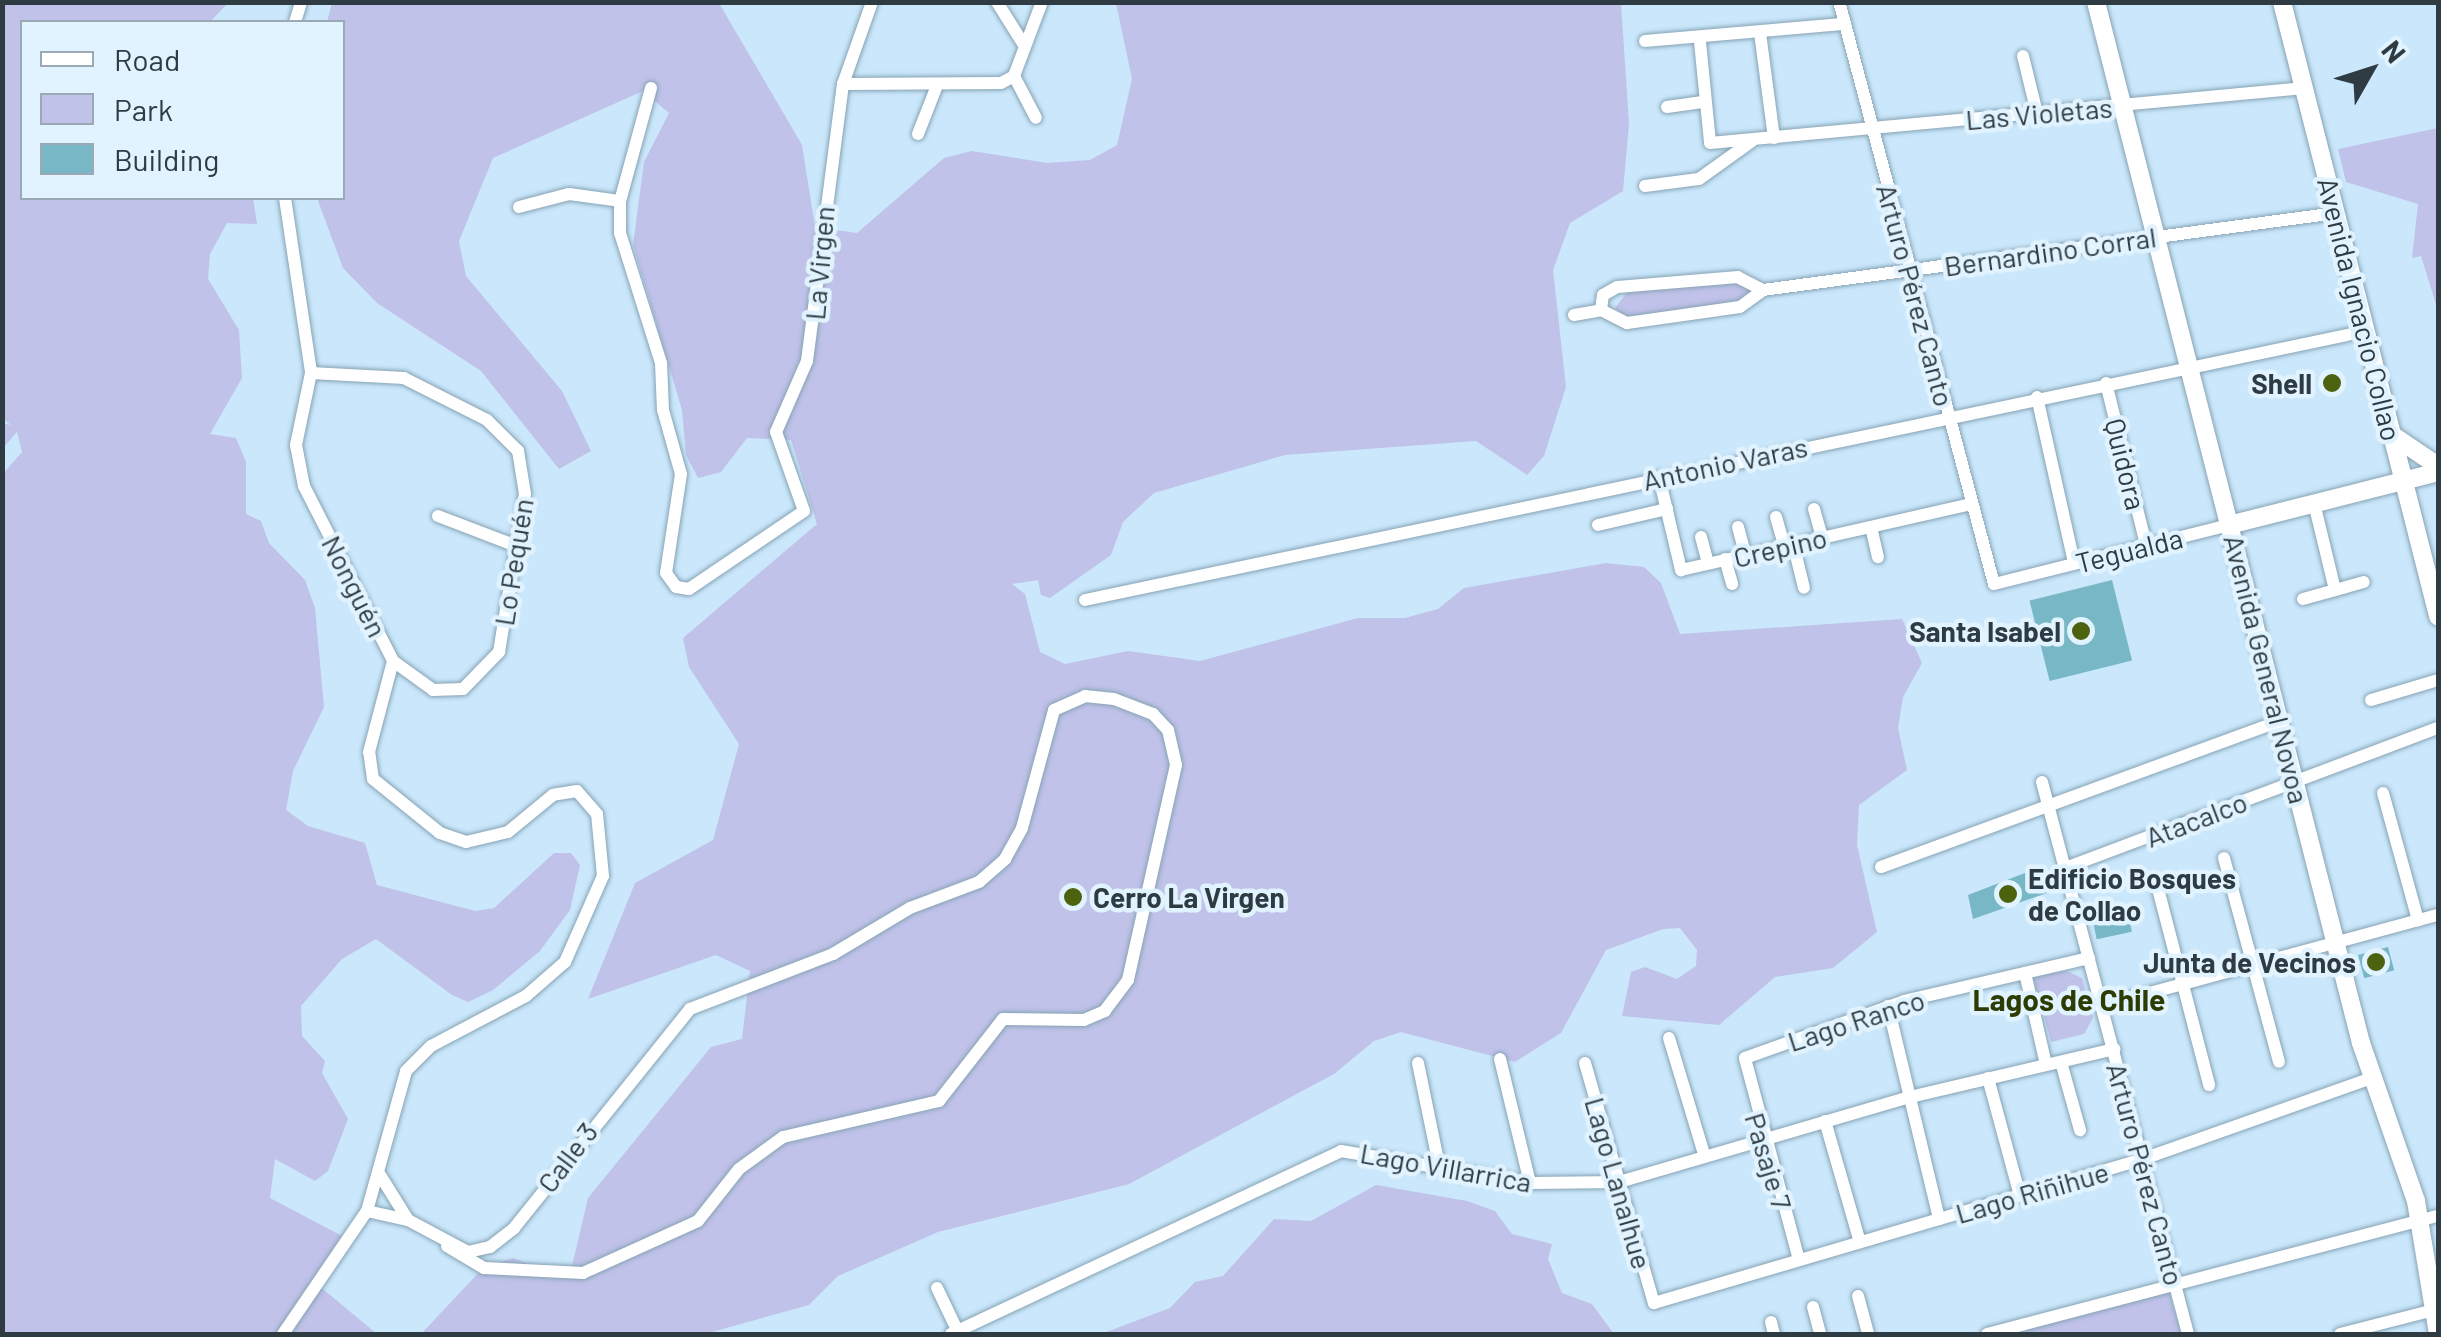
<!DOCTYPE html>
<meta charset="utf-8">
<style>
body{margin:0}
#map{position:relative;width:2441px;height:1337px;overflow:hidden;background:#cae7fb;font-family:Barlow,sans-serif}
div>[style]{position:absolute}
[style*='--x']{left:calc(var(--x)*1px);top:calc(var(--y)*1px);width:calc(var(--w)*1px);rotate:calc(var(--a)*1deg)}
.green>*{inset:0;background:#c0c2e9}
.building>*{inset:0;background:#78b7c6;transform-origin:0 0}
.roads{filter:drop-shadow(0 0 2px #87a3b5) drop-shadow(0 0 2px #87a3b5)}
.street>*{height:12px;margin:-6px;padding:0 6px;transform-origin:6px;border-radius:6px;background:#fff}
.secondary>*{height:18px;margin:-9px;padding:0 9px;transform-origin:9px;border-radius:9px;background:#fff}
.dots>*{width:28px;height:28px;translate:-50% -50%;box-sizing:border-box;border:5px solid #e1f3fe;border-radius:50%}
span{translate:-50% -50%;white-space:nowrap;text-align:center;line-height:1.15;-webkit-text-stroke:9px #e1f3fe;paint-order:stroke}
.street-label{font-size:28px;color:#2f3b42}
.poi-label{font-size:28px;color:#2f3b42;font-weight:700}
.right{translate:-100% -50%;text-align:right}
.left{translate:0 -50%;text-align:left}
.neighbourhood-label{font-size:30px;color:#2d3c02;font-weight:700}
.frame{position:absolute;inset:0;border:5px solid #2f3b42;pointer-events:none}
.legend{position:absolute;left:20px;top:20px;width:325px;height:180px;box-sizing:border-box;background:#e1f3fe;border:2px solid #9aa9b3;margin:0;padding:12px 18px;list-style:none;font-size:30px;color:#2f3b42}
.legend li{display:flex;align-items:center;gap:20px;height:50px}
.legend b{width:50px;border:2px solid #9aa9b3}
.north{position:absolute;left:2321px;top:20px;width:100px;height:100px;-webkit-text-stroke:8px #e1f3fe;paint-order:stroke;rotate:51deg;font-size:28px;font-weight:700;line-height:40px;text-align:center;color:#2f3b42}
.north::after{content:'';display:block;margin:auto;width:35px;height:45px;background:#2f3b42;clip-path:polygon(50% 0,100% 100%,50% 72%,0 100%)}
</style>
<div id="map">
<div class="green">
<i style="clip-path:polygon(3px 3px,228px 3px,210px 22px,22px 22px,22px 198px,253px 198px,257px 224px,227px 223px,210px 254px,208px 279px,239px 330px,242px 378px,210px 434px,236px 438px,246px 462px,246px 514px,261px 521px,269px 543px,305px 580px,315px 608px,324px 707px,293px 771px,286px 810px,308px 826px,365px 843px,377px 885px,475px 911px,494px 908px,554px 853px,571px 853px,580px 865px,570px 910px,540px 951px,493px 990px,468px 1002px,452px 995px,376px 939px,342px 959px,301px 1006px,302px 1036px,325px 1061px,322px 1073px,348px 1119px,328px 1171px,315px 1181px,275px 1159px,270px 1198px,342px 1236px,312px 1280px,377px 1334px,3px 1334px,2px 475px,22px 452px,17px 432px,3px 448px,3px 423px,11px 425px,2px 418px)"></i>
<i style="clip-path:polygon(332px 3px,719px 3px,802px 145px,815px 227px,857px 233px,944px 158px,972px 151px,1047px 163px,1090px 160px,1117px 145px,1132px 79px,1116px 3px,1621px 3px,1629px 124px,1623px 191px,1570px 223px,1553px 270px,1566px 387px,1544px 456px,1527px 475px,1476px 441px,1285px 455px,1154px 493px,1123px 522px,1111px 555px,1050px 598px,1041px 595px,1038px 580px,1012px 584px,1025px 594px,1040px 652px,1065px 664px,1128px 651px,1200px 661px,1358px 618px,1405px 618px,1438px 609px,1464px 588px,1606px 563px,1644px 567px,1661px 583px,1680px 634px,1902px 619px,1922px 663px,1903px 697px,1898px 728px,1907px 770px,1859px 805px,1857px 845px,1877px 932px,1833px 968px,1775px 977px,1719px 1025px,1622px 1016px,1631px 972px,1645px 967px,1677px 979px,1696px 966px,1697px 950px,1680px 928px,1663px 929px,1606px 950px,1561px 1033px,1515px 1062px,1401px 1032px,1374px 1041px,1334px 1074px,1129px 1184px,938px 1232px,838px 1276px,809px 1305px,705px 1334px,421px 1334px,483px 1268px,513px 1258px,569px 1279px,588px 1198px,711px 1047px,742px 1039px,750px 971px,716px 955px,588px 999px,635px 883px,713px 840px,739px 744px,689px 667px,683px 638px,817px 524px,791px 440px,747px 438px,721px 472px,698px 478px,686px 455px,682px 410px,633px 245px,644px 162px,669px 113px,643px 91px,493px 158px,459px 241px,466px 276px,562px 391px,591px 451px,559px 469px,481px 371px,377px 303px,343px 268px,317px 198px,342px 198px,342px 22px,327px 22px)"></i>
<i style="clip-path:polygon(2438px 128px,2438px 311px,2421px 256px,2412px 258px,2418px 204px,2346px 182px,2338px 149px)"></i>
<i style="clip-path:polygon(1737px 282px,1753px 293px,1744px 300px,1628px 318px,1615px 308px,1629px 290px)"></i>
<i style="clip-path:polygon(2067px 971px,2082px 978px,2093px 1018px,2084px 1034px,2051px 1042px,2033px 976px)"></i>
<i style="clip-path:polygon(1376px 1185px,1467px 1201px,1495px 1211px,1512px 1234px,1552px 1244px,1548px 1259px,1562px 1293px,1592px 1304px,1614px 1334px,1101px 1334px,1170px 1308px,1195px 1282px,1223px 1276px,1274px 1219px,1311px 1221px)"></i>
<i style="clip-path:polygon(2169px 1292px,2181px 1334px,2027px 1334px,2025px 1330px)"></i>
</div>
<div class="building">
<i style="left:2112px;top:580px;width:83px;height:85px;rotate:76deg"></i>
<i style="clip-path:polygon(2035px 869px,2047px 893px,1973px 919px,1968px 895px)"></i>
<i style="left:2129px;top:918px;width:14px;height:36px;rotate:78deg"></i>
<i style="left:2388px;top:947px;width:24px;height:31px;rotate:75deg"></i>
</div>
<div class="roads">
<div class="street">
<i style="--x:997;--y:2;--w:51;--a:57.9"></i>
<i style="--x:1840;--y:5;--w:599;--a:75.11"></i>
<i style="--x:1994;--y:584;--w:242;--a:-14.1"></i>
<i style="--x:295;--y:22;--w:21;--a:-73"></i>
<i style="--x:1760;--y:33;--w:106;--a:82.4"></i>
<i style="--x:1645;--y:41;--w:201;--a:-4.9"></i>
<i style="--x:1700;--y:42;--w:101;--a:84.3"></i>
<i style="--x:1710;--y:143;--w:597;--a:-5.29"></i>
<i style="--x:2023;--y:56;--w:59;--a:76.2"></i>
<i style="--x:1014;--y:76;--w:47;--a:62.4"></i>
<i style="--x:843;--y:84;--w:158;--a:-0.4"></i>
<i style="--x:1001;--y:83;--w:15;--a:-28"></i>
<i style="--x:1014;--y:76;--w:79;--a:-69.3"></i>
<i style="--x:651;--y:88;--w:117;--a:105.3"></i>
<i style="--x:620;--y:201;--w:32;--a:90"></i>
<i style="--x:620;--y:233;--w:136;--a:72.5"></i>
<i style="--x:661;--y:363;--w:47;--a:87.6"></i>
<i style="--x:663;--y:410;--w:66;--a:74.3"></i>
<i style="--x:681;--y:474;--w:100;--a:98.6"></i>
<i style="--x:666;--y:573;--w:17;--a:54"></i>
<i style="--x:676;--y:587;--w:13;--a:9"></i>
<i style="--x:689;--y:589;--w:139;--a:-34.1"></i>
<i style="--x:804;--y:511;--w:84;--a:-109.5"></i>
<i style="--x:776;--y:432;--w:77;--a:-66.4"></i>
<i style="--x:807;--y:361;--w:279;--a:-82.6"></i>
<i style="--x:843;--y:84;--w:87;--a:-70.5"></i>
<i style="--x:1667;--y:107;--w:34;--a:-8"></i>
<i style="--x:918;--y:134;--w:49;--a:-68.6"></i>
<i style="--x:1645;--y:186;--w:54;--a:-7.4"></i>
<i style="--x:1699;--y:179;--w:65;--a:-35.6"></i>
<i style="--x:285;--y:198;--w:177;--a:81.5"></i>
<i style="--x:311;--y:373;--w:74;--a:101.8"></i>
<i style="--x:296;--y:445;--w:42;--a:79"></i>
<i style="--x:304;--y:486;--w:196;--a:63"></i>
<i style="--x:393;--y:661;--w:49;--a:35.9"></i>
<i style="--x:433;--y:690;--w:30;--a:-2"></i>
<i style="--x:463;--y:689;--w:52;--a:-45.8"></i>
<i style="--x:499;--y:652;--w:160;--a:-80.7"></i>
<i style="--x:525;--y:494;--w:44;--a:-99.2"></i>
<i style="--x:518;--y:451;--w:44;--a:-135"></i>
<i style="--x:487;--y:420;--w:93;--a:-153.2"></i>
<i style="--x:404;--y:378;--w:93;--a:-176.9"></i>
<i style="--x:519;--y:207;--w:52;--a:-14.6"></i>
<i style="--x:569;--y:194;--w:51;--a:7.8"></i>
<i style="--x:1763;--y:290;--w:28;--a:-153"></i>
<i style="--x:1738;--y:277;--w:121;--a:175.3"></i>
<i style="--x:1617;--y:287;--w:16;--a:150"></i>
<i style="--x:1603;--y:295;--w:15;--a:98"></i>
<i style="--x:1601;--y:310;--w:29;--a:27"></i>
<i style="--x:1627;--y:323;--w:114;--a:-8.1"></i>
<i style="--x:1740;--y:307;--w:29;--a:-36"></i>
<i style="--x:1763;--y:290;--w:578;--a:-7.65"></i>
<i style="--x:1574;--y:315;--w:27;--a:-10"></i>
<i style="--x:2106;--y:383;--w:167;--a:76.1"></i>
<i style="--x:2037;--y:397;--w:170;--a:77.4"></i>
<i style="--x:1659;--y:477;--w:96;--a:76.7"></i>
<i style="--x:1681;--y:570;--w:297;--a:-12.8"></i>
<i style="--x:2314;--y:503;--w:89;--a:76.4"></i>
<i style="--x:1814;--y:509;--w:29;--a:74"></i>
<i style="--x:438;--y:516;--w:78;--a:21"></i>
<i style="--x:1776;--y:517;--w:29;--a:74"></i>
<i style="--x:1598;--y:525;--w:71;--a:-13.1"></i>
<i style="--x:1738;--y:527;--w:28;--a:75"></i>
<i style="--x:1871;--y:527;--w:31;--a:77"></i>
<i style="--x:1701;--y:537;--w:27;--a:75"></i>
<i style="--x:1793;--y:543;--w:46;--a:76.3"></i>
<i style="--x:1725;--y:559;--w:26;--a:74"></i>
<i style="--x:2303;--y:599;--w:63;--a:-15.6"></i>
<i style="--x:1085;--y:600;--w:1309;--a:-11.86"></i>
<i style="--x:2371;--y:700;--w:70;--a:-16.6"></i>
<i style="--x:2042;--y:782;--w:571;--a:75.18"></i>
<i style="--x:2383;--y:793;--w:132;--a:74.6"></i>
<i style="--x:2224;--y:858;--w:211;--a:74.9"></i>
<i style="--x:1881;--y:867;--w:425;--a:-20.1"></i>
<i style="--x:2065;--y:868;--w:398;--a:-20.6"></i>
<i style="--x:2156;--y:881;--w:211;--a:75.4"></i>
<i style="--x:2025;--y:973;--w:94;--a:77.1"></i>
<i style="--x:1888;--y:1006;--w:219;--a:76.5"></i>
<i style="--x:2102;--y:1006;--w:348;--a:-15.2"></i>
<i style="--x:1669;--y:1038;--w:124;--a:73.2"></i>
<i style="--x:1500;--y:1059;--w:128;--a:76.4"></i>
<i style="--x:2061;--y:1062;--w:71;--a:74.4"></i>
<i style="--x:1418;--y:1063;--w:104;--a:78.4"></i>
<i style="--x:1585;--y:1063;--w:250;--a:74"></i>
<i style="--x:1654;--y:1303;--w:510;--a:-16.41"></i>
<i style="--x:2143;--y:1159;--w:243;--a:-19.5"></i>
<i style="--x:1988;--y:1078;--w:122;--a:74.8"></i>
<i style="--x:1825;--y:1121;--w:126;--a:73.9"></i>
<i style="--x:380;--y:1175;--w:53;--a:58.1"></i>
<i style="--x:367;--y:1211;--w:42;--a:12.4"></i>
<i style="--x:408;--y:1220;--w:68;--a:28.1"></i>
<i style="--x:468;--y:1252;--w:23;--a:-13"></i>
<i style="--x:490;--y:1247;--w:31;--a:-38"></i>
<i style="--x:514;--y:1228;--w:281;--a:-51.2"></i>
<i style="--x:690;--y:1009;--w:153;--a:-21"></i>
<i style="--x:833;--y:954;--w:90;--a:-30.9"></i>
<i style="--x:910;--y:908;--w:74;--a:-20.6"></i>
<i style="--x:979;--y:882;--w:35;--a:-41"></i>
<i style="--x:1005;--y:859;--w:35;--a:-61"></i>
<i style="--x:1022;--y:828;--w:122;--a:-74.8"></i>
<i style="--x:1054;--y:710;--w:34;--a:-24"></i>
<i style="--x:1085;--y:696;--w:29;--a:6"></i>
<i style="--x:1114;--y:699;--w:42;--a:21"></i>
<i style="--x:1153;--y:714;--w:22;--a:47"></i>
<i style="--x:1168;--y:730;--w:36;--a:77"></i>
<i style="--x:1176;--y:765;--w:220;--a:102.6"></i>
<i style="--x:1128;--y:980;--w:39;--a:127"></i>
<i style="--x:1105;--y:1011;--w:23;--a:157"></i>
<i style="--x:1084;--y:1020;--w:81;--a:-179.3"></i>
<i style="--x:1003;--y:1019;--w:104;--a:128"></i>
<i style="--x:939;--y:1101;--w:160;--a:167"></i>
<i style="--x:783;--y:1137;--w:54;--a:144"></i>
<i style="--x:739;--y:1169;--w:66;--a:128.3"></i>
<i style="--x:698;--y:1221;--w:126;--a:155.7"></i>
<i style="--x:583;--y:1273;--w:99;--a:-177.1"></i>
<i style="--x:484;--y:1268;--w:43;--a:-149.3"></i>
<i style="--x:1799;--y:1260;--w:209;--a:-105"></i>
<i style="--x:1745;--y:1058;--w:169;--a:-19.7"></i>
<i style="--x:1904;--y:1001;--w:190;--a:-13.1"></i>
<i style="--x:937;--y:1288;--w:51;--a:64.4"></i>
<i style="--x:1858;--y:1296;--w:39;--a:75"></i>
<i style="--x:1813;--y:1307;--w:28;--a:75"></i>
<i style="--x:1771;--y:1322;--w:12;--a:76"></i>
<i style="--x:283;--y:1334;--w:149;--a:-55.7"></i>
<i style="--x:367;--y:1211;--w:145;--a:-74.4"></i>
<i style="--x:406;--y:1071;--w:35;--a:-45"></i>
<i style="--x:431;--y:1046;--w:107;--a:-27.8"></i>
<i style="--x:526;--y:996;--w:52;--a:-41.1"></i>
<i style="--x:565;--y:962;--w:94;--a:-66.2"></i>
<i style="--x:603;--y:876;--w:62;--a:-95.5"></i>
<i style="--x:597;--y:814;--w:30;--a:-131"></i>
<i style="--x:577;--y:791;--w:24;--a:171"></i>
<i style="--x:553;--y:795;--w:58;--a:140.6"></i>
<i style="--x:508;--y:832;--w:43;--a:166.6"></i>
<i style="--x:466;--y:842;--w:28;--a:-161"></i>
<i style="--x:440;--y:833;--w:86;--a:-141.1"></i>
<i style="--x:373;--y:779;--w:27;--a:-98"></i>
<i style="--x:369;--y:752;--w:94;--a:-75.2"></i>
<i style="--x:951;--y:1334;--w:431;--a:-25.1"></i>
<i style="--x:1341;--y:1151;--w:192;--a:9.6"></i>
<i style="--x:1530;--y:1183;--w:89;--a:-0.6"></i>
<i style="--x:1619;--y:1182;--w:303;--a:-16.3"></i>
<i style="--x:1910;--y:1097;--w:210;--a:-13.2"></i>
<i style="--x:1987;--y:1334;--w:466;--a:-14.7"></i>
<i style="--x:2340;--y:1334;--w:97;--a:-14.3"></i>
</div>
<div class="secondary">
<i style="--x:2096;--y:2;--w:1074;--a:75.72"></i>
<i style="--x:2361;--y:1043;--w:167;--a:70.8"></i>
<i style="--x:2416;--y:1201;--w:135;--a:80.6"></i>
<i style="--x:2282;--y:2;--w:634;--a:75.74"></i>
<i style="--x:2392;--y:435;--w:55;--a:34"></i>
<i style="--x:2229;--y:525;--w:216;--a:-14.2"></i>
</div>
</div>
<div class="dots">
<i style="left:2332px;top:383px;background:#4c620e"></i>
<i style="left:2081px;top:631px;background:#4c620e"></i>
<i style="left:2008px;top:894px;background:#4c620e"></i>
<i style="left:1073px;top:897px;background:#4c620e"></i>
<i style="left:2376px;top:962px;background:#4c620e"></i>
</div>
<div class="street-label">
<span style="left:2039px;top:113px;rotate:-5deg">Las Violetas</span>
<span style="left:2050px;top:251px;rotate:-8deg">Bernardino Corral</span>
<span style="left:819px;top:263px;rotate:-85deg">La Virgen</span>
<span style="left:1916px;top:295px;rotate:75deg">Arturo Pérez Canto</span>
<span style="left:2360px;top:309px;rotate:76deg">Avenida Ignacio Collao</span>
<span style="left:1725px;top:463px;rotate:-12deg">Antonio Varas</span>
<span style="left:2126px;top:464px;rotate:76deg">Quidora</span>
<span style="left:1780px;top:547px;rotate:-13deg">Crepino</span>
<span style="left:2129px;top:550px;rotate:-14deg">Tegualda</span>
<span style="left:513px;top:562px;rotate:-81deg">Lo Pequén</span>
<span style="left:355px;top:586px;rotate:63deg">Nonguén</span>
<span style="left:2267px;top:669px;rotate:76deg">Avenida General Novoa</span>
<span style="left:2196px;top:819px;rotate:-21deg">Atacalco</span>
<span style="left:1856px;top:1020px;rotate:-18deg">Lago Ranco</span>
<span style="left:567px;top:1157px;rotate:-53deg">Calle 3</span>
<span style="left:1769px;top:1161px;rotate:73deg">Pasaje 7</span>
<span style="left:1446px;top:1167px;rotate:10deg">Lago Villarrica</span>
<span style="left:2146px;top:1174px;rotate:75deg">Arturo Pérez Canto</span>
<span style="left:1619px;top:1183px;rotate:74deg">Lago Lanalhue</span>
<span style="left:2032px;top:1192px;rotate:-16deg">Lago Riñihue</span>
</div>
<div class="poi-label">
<span class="right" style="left:2312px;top:383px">Shell</span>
<span class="right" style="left:2061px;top:631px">Santa Isabel</span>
<span class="left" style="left:2028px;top:894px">Edificio Bosques<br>de Collao</span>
<span class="left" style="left:1093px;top:897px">Cerro La Virgen</span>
<span class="right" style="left:2356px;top:962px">Junta de Vecinos</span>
</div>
<div class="neighbourhood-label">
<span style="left:2069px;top:999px">Lagos de Chile</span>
</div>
<div class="frame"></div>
<ul class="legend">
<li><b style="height:12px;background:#fff"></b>Road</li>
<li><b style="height:28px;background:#c0c2e9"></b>Park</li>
<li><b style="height:28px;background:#78b7c6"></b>Building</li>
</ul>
<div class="north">N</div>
</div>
